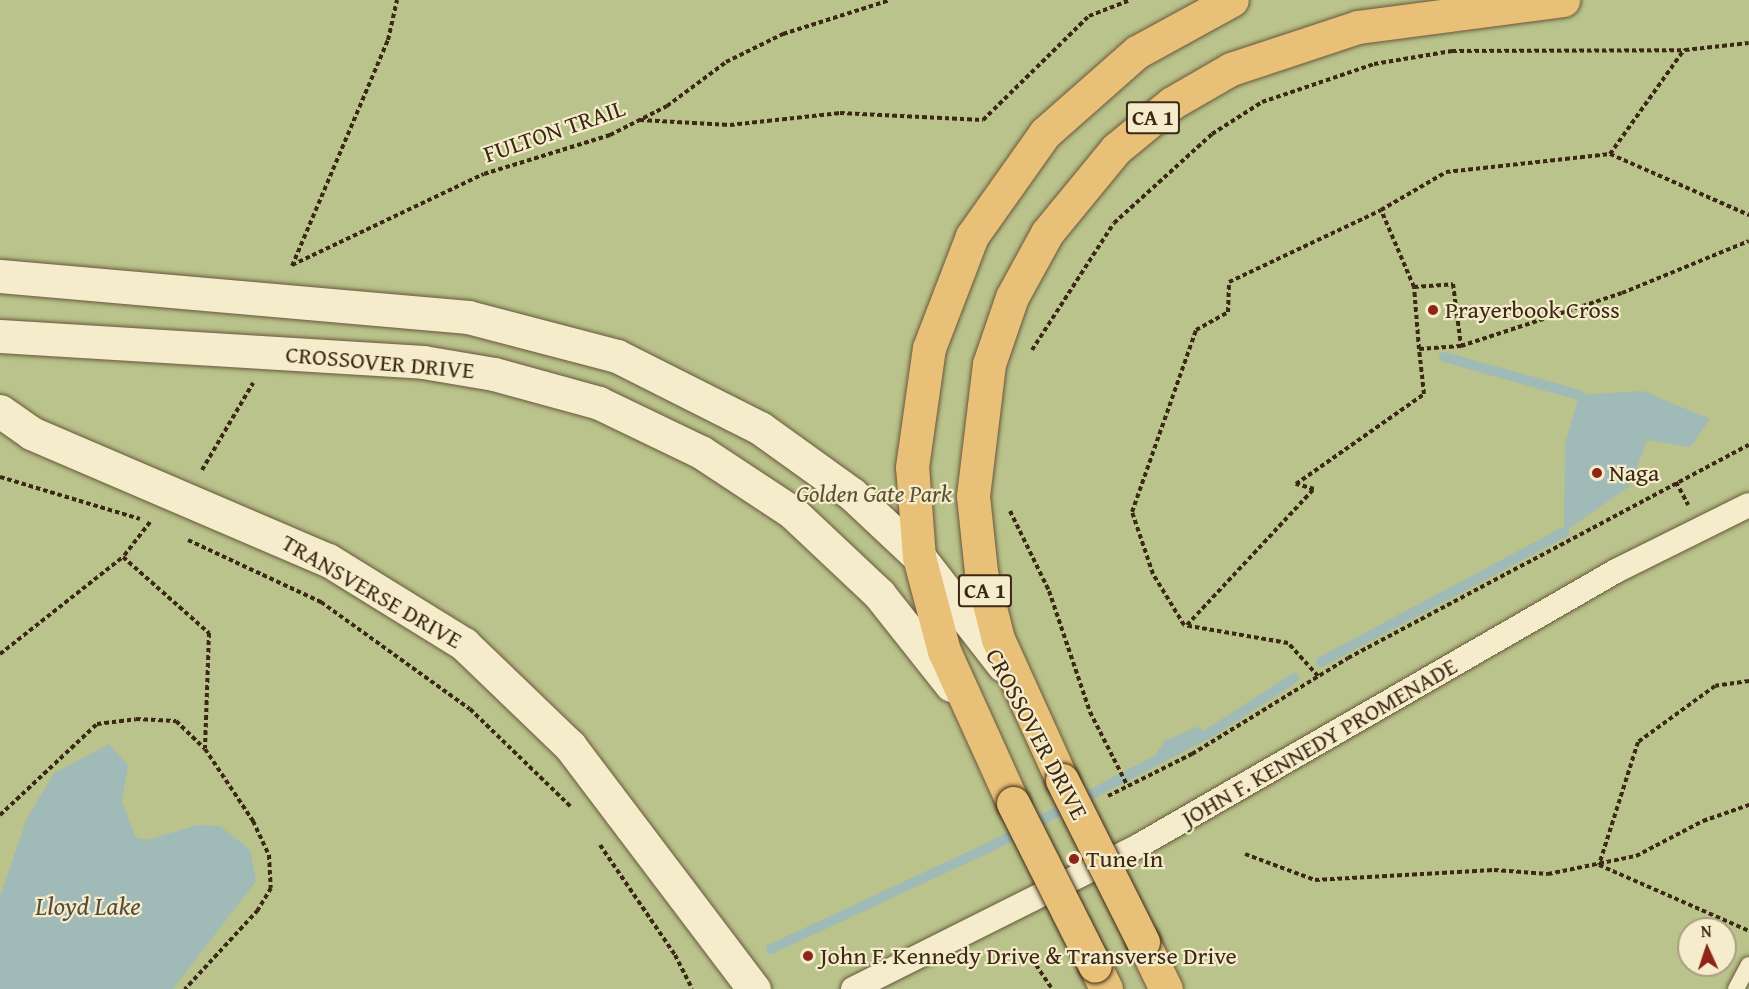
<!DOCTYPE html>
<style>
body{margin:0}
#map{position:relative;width:1749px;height:989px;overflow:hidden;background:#efe1af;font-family:"Gentium Book Plus",serif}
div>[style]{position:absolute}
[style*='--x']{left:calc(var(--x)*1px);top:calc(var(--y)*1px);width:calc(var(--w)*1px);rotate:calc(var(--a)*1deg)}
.green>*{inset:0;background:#b9c38b}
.water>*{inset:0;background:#a0bab7}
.stream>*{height:10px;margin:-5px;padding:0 5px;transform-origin:5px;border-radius:5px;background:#a0bab7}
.path>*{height:4px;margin-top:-2px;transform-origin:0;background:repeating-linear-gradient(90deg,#3c2814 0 4.5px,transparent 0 7.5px)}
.roads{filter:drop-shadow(0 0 2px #69563b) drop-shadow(0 0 2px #69563b)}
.service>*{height:16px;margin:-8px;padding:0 8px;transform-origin:8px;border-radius:8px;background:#f5eccb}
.pedestrian>*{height:24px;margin:-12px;padding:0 12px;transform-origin:12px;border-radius:12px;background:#f5eccb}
.tertiary>*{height:33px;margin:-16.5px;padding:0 16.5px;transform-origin:16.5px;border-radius:16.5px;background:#f5eccb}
.secondary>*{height:33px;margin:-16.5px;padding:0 16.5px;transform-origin:16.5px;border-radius:16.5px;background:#f5eccb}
.trunk>*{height:33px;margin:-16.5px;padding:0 16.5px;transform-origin:16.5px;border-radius:16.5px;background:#e8c078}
.bridges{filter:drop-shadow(0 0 2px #3c2814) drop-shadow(0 0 2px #3c2814)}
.trunk-bridge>*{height:33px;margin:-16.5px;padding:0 16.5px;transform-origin:16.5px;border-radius:16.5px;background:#e8c078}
.dots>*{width:16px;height:16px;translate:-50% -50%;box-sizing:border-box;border:3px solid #f5eccb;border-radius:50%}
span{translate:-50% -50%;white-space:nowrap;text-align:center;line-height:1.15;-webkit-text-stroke:4.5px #f5eccb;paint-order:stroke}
.shield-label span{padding:2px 4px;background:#f5eccb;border:2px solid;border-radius:4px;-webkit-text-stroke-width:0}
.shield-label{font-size:22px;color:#3c2814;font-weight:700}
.street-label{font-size:24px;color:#3c2814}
.poi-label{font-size:24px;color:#3c2814}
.left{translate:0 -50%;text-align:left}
.park-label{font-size:24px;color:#5b4f32;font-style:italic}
.water-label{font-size:26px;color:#554c3d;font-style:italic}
.north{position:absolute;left:1677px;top:917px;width:60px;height:60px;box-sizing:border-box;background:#f5eccb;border:2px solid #ab9e82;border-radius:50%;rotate:357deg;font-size:16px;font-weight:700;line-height:24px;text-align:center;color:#3c2814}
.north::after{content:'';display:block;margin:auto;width:21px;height:27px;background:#8f2418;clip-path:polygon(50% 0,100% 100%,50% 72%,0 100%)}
</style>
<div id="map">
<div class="green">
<i style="clip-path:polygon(evenodd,0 0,1749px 0,1749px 989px,0 989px,0 0,1689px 929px,1725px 929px,1725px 965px,1689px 965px,1689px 929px)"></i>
</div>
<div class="water">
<i style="clip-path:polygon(1643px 391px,1710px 419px,1690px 447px,1647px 440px,1630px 486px,1564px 532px,1565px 444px,1579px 395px)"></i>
<i style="clip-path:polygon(109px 744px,128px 765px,122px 800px,135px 837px,147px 840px,197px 825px,220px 826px,250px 850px,256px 881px,173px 989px,0 989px,0 897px,27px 818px,54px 773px)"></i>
</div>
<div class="stream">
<i style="--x:1444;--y:357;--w:140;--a:15.7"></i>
<i style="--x:1321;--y:662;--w:276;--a:-28.1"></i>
<i style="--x:1161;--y:756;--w:13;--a:-58"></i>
<i style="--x:1168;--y:745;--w:32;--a:-24"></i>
<i style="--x:771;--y:949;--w:239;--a:-25"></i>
<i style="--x:988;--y:848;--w:251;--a:-27.5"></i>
<i style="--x:1211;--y:732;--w:99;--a:-33"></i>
</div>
<div class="path">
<i style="--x:640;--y:120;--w:90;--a:3.2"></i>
<i style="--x:730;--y:125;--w:111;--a:-6.2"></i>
<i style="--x:840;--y:113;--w:143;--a:2.8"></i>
<i style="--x:983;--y:120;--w:148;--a:-44.5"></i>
<i style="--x:1089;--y:16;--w:44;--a:-21.3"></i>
<i style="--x:1610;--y:154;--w:128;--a:-54.6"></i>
<i style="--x:292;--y:265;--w:212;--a:-25.4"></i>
<i style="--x:484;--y:174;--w:132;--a:-17.2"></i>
<i style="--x:610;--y:135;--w:64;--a:-27"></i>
<i style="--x:667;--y:106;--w:74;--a:-36.7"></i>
<i style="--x:726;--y:62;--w:64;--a:-26.2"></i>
<i style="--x:783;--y:34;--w:112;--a:-17.6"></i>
<i style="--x:292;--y:266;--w:246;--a:-67"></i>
<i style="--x:388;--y:40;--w:41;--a:-77.3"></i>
<i style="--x:1414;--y:287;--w:39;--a:-4"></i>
<i style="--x:1453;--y:284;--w:63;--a:82.6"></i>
<i style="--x:1461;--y:346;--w:42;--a:175.9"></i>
<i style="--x:1419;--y:349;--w:62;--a:-94.6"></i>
<i style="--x:1414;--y:287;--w:84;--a:-113.2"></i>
<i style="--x:1381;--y:210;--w:75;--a:-30.3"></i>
<i style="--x:1446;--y:172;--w:165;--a:-6.3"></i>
<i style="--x:1610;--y:154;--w:152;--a:23.7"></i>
<i style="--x:1461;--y:346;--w:169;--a:-18.2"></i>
<i style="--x:1622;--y:293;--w:137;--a:-22.3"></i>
<i style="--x:1032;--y:350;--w:151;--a:-57.2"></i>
<i style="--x:1114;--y:223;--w:132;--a:-42.2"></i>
<i style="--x:1212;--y:134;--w:59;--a:-32.6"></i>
<i style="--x:1262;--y:102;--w:118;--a:-18.7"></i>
<i style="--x:1374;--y:64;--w:79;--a:-9.5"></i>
<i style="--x:1452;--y:51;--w:233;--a:-0.2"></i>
<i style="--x:1685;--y:50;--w:64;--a:-6.2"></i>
<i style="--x:202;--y:470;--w:101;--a:-59.6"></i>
<i style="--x:0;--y:477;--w:146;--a:16.7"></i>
<i style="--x:1676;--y:482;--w:26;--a:62"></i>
<i style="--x:1010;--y:511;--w:89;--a:64"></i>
<i style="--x:1049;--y:591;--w:128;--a:71.3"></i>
<i style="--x:1090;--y:712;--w:82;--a:63.1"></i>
<i style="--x:150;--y:522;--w:44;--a:127.6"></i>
<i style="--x:123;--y:557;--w:115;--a:41.5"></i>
<i style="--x:209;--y:633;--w:115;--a:92"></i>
<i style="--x:188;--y:540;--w:147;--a:25"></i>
<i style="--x:321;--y:602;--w:183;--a:35.7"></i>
<i style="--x:470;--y:709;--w:142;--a:44.1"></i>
<i style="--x:1187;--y:625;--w:186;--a:-47"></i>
<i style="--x:1314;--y:489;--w:19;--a:-164"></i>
<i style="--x:1296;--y:484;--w:156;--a:-35.1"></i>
<i style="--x:1424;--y:394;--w:45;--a:-96.3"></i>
<i style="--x:0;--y:654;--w:157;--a:-38.3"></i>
<i style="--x:1318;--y:676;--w:45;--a:-132.3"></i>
<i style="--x:1288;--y:643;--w:106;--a:-170.2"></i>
<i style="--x:1184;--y:625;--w:60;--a:-121.3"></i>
<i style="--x:1153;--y:574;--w:65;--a:-108.7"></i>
<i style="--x:1132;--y:512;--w:193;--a:-70.6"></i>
<i style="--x:1196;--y:330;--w:37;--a:-29"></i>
<i style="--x:1228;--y:312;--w:30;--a:-88"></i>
<i style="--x:1229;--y:282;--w:168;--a:-25.3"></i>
<i style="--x:1749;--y:681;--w:34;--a:172"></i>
<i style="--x:1715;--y:686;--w:95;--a:144"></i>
<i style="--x:1638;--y:742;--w:129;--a:107.6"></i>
<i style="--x:1599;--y:865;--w:164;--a:23.7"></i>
<i style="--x:1108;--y:796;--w:94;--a:-26.6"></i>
<i style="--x:1192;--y:754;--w:183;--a:-31.6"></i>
<i style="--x:1348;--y:658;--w:454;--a:-28"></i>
<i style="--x:0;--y:815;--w:133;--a:-43.2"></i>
<i style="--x:97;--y:724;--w:39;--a:-7"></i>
<i style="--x:136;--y:719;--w:40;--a:2.9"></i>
<i style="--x:176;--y:721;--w:40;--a:44"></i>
<i style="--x:205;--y:749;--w:87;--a:56.3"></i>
<i style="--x:253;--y:821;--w:38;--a:65"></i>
<i style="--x:269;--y:855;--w:33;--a:87"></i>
<i style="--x:271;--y:888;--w:26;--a:121"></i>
<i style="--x:258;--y:910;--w:108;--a:132.7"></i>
<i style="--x:600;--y:845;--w:133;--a:55.7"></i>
<i style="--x:675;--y:955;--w:38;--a:63"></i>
<i style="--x:1245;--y:854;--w:75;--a:20.4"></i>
<i style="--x:1315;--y:880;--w:179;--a:-3.2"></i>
<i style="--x:1494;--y:870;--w:54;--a:4.2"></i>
<i style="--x:1548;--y:874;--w:90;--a:-11.6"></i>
<i style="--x:1636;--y:856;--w:76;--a:-27.6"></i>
<i style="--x:1703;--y:821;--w:49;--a:-19.2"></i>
<i style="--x:1036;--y:965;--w:29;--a:56"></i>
</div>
<div class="roads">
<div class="service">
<i style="--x:1736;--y:989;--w:27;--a:-62"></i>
</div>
<div class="pedestrian">
<i style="--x:853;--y:989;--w:321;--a:-26.6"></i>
<i style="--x:1140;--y:845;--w:549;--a:-29.93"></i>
<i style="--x:1616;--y:571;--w:148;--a:-26.4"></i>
</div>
<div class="tertiary">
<i style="--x:0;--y:411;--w:38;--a:35"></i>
<i style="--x:31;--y:433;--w:323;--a:23.2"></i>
<i style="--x:328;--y:560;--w:160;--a:31.7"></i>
<i style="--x:464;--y:644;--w:147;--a:43.9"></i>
<i style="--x:570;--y:746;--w:305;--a:52.9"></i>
</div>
<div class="secondary">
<i style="--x:0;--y:276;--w:470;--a:5"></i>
<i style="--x:468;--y:317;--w:154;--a:14.7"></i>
<i style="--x:617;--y:356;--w:160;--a:26.7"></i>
<i style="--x:760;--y:428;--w:113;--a:35.7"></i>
<i style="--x:852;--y:494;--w:92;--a:43.2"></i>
<i style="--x:919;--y:557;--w:137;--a:52.1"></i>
<i style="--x:0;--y:336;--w:424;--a:3.5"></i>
<i style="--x:423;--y:362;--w:72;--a:9.6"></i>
<i style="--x:494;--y:374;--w:109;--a:15.4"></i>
<i style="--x:599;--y:403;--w:113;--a:25.7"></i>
<i style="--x:701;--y:452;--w:109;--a:33.4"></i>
<i style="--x:792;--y:512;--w:120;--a:43.3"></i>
<i style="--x:879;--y:594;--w:116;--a:51.6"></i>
</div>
<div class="trunk">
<i style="--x:1062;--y:780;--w:155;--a:-114.4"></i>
<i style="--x:998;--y:639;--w:69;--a:-104.2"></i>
<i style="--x:981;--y:572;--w:76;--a:-96"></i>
<i style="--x:973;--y:496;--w:133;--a:-83.1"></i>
<i style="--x:989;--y:364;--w:71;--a:-71.1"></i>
<i style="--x:1012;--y:297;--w:73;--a:-61.3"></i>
<i style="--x:1047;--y:233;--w:109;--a:-50.6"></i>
<i style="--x:1116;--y:149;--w:72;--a:-39.4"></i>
<i style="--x:1172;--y:103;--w:68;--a:-30"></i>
<i style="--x:1231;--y:69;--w:134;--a:-18.3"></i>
<i style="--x:1358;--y:27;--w:207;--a:-7.5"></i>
<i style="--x:1013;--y:803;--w:167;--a:-114.4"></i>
<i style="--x:944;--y:651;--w:97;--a:-104.9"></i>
<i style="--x:919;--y:557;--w:90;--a:-94.4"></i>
<i style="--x:912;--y:467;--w:120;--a:-81.9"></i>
<i style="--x:929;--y:348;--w:120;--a:-69"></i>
<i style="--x:972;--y:236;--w:126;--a:-54.7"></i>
<i style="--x:1045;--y:133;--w:123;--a:-41.4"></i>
<i style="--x:1137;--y:52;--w:108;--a:-28.7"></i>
<i style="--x:1143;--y:942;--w:52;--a:63.9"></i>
<i style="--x:1095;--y:966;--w:25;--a:64"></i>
</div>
</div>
<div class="bridges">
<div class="trunk-bridge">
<i style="--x:1062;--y:780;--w:181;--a:63.4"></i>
<i style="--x:1013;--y:803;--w:182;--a:63.3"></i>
</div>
</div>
<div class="dots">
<i style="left:1433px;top:310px;background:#8f2418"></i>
<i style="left:1597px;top:473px;background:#8f2418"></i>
<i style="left:1074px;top:859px;background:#8f2418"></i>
<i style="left:808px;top:956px;background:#8f2418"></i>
</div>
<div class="shield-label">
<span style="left:1153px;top:118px">CA 1</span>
<span style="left:985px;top:591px">CA 1</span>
</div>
<div class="street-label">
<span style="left:554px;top:131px;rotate:-19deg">FULTON TRAIL</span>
<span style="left:380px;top:362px;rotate:5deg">CROSSOVER DRIVE</span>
<span style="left:372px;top:591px;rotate:30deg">TRANSVERSE DRIVE</span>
<span style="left:1037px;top:734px;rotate:62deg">CROSSOVER DRIVE</span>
<span style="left:1319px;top:742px;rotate:-30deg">JOHN F. KENNEDY PROMENADE</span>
</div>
<div class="poi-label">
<span class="left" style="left:1445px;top:310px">Prayerbook Cross</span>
<span class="left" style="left:1609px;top:473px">Naga</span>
<span class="left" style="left:1086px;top:859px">Tune In</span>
<span class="left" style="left:820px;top:956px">John F. Kennedy Drive &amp; Transverse Drive</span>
</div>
<div class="park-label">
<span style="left:874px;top:494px">Golden Gate Park</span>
</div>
<div class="water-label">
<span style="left:88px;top:906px">Lloyd Lake</span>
</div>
<div class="north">N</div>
</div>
